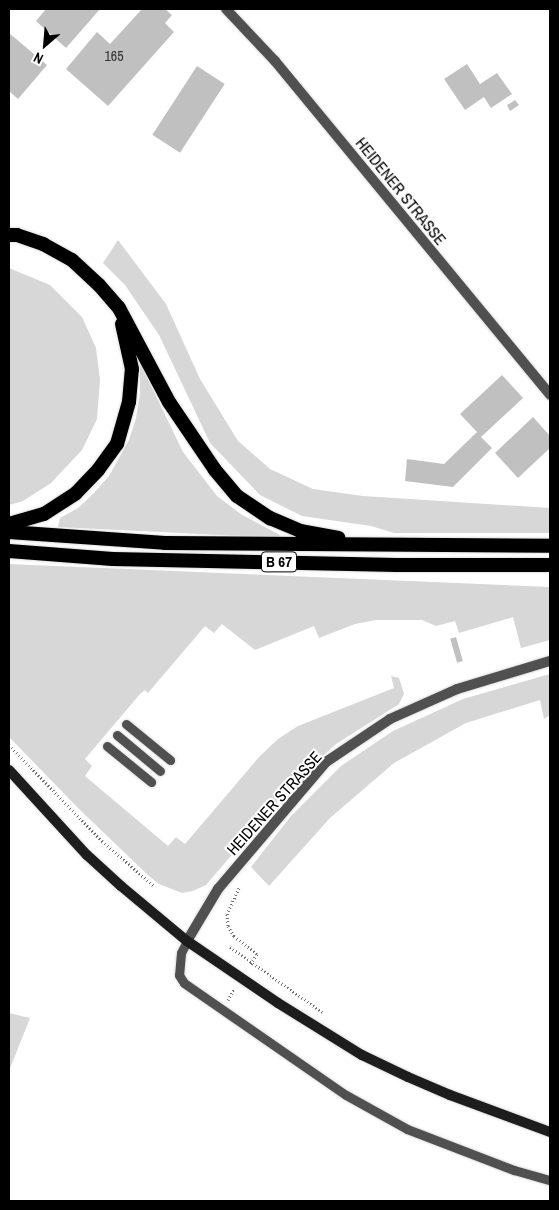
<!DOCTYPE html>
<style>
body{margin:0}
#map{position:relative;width:559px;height:1210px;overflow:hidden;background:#fff;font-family:"Archivo Narrow",sans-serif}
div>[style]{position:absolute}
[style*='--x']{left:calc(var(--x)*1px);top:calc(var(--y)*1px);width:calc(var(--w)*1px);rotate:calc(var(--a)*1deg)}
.green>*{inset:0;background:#d7d7d7}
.building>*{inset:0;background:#c0c0c0;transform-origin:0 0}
.path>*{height:3px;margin-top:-1.5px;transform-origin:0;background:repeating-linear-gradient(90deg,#727272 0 1px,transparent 0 3.5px)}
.roads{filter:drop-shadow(0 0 1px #dbdbdb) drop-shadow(0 0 1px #dbdbdb)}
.service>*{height:9px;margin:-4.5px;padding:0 4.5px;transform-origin:4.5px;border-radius:4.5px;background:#505050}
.minor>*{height:10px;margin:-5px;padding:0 5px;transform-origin:5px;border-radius:5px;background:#505050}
.secondary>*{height:10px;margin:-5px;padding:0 5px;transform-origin:5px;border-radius:5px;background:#1d1d1d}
.trunk>*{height:14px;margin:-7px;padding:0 7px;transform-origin:7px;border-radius:7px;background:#000}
span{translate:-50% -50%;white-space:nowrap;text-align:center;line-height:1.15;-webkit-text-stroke:4px #fff;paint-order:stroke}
.number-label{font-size:14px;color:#303030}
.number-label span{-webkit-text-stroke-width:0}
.shield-label span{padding:1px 4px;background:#fff;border:1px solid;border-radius:4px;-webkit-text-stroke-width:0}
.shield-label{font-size:15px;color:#000;font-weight:700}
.street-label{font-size:16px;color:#000}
.frame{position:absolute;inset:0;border:10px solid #000;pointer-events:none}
.north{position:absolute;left:20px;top:20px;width:50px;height:50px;-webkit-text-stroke:4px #fff;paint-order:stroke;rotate:207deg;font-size:14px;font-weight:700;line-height:20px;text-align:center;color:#000}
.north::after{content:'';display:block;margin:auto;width:18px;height:22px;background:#000;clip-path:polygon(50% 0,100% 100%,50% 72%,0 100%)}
</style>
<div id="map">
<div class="green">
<i style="clip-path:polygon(118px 240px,166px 304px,200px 379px,238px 441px,270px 469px,313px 489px,363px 496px,550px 508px,550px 533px,394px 533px,371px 526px,302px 516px,260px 495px,210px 443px,159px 335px,125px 285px,103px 263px)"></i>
<i style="clip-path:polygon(9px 268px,50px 285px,82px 317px,96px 348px,100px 380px,97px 419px,82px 450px,51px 483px,23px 501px,9px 505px)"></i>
<i style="clip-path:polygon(140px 363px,183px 452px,217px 496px,242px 515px,280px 535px,279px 538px,58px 527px,60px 518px,78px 508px,94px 493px,109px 476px,129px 440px,136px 418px,140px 394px)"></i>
<i style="clip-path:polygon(9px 564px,550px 587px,550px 640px,521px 648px,513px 617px,459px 633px,455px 621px,436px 626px,422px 620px,376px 620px,355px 624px,319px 638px,314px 626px,255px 650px,222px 624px,214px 633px,205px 626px,148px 693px,145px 690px,140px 694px,85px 759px,92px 766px,85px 776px,168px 846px,176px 837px,185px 844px,260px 756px,278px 739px,298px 726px,394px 688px,391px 676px,399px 678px,404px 694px,399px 704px,336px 744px,297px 779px,206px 885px,193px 891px,182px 893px,159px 884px,149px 876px,80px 810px,9px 737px)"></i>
<i style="clip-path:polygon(550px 674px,550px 715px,544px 719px,540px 700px,466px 723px,394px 763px,330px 818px,269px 886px,251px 867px,291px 816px,341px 766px,393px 731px,463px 699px)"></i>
<i style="clip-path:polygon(9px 1013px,30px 1018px,9px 1071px)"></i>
</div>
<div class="building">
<i style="clip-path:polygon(46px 9px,100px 9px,66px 48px,36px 21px)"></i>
<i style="clip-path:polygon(142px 9px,165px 9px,172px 15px,165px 23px,174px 32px,108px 106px,66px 69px,97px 32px,110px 44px)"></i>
<i style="clip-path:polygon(9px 33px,47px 65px,18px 99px,9px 91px)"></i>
<i style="clip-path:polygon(467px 64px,480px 84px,497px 73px,512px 94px,491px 108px,484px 97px,465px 110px,444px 79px)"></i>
<i style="left:197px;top:66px;width:33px;height:82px;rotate:33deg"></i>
<i style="clip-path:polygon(515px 100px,519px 105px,510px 111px,507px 105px)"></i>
<i style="clip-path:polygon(502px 375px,523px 398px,481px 437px,492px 448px,453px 487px,405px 481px,407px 459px,444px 464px,477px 432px,460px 414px)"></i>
<i style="clip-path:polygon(533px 417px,550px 436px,550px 448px,518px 478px,495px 453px)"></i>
<i style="left:456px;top:637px;width:25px;height:6px;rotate:74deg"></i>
</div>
<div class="path">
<i style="--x:9;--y:745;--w:134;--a:45.9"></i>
<i style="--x:102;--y:841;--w:69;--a:40.9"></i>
<i style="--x:239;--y:888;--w:29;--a:115"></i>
<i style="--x:227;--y:914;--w:12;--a:85"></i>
<i style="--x:228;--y:926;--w:12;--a:59"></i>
<i style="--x:234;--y:936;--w:29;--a:38"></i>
<i style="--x:257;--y:954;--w:12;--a:125"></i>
<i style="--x:230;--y:947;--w:113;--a:35.2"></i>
<i style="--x:228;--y:1000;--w:13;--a:-63"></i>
</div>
<div class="roads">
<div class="service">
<i style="--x:126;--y:724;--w:57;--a:39.3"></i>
<i style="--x:117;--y:735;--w:56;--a:39.9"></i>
<i style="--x:107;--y:746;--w:57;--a:39.3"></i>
<i style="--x:187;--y:941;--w:13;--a:117"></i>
<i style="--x:181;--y:953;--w:22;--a:95"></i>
<i style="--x:179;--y:975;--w:9;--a:58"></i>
<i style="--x:184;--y:983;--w:197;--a:34.7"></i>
<i style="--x:346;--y:1095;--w:70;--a:29.1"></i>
<i style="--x:407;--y:1129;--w:115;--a:21"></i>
<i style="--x:514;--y:1170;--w:37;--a:16"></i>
</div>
<div class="minor">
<i style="--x:226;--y:9;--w:71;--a:46.7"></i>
<i style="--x:275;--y:61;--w:433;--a:50.5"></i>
<i style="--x:187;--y:941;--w:61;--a:-59.2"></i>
<i style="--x:218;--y:889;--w:167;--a:-49.6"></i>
<i style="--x:326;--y:762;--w:77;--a:-33.9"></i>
<i style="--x:390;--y:719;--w:73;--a:-24.1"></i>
<i style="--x:457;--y:689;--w:97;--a:-16.8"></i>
</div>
<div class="secondary">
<i style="--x:9;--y:770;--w:115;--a:47.5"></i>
<i style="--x:87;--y:855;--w:46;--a:42.4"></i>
<i style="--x:121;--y:886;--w:86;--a:39.8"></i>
<i style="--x:187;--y:941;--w:110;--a:34.3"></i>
<i style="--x:278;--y:1003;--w:99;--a:31.8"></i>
<i style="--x:362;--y:1055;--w:51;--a:25.6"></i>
<i style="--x:408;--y:1077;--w:46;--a:23.2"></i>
<i style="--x:450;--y:1095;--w:107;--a:20.3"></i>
</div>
<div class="trunk">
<i style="--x:9;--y:235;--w:8;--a:0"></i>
<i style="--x:17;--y:235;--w:28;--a:19"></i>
<i style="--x:43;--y:244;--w:33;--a:29"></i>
<i style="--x:72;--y:260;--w:37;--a:43"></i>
<i style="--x:99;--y:285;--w:30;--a:49"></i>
<i style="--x:119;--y:308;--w:106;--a:62"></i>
<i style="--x:169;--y:402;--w:82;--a:55.9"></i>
<i style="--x:215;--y:470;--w:34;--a:50"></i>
<i style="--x:237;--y:496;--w:40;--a:34"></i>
<i style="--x:270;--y:518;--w:33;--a:23"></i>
<i style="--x:300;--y:531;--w:39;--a:10"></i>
<i style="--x:9;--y:524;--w:36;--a:-16"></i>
<i style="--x:44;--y:514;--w:38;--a:-33"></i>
<i style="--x:76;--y:493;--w:32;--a:-46"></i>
<i style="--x:98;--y:470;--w:32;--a:-54"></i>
<i style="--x:117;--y:444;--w:44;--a:-74.1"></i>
<i style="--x:129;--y:402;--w:33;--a:-85"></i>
<i style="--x:132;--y:369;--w:46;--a:-102.5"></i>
<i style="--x:9;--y:532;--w:156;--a:4"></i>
<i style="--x:165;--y:543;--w:385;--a:0.4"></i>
<i style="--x:9;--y:551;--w:104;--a:4.4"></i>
<i style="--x:113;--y:559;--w:284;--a:1.2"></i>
<i style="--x:397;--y:565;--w:153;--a:0"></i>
</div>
</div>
<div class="number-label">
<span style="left:114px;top:56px">165</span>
</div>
<div class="shield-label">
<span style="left:279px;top:562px">B 67</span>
</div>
<div class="street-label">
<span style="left:401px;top:191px;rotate:51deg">HEIDENER STRASSE</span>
<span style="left:274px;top:803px;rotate:-48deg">HEIDENER STRASSE</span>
</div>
<div class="frame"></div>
<div class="north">N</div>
</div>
